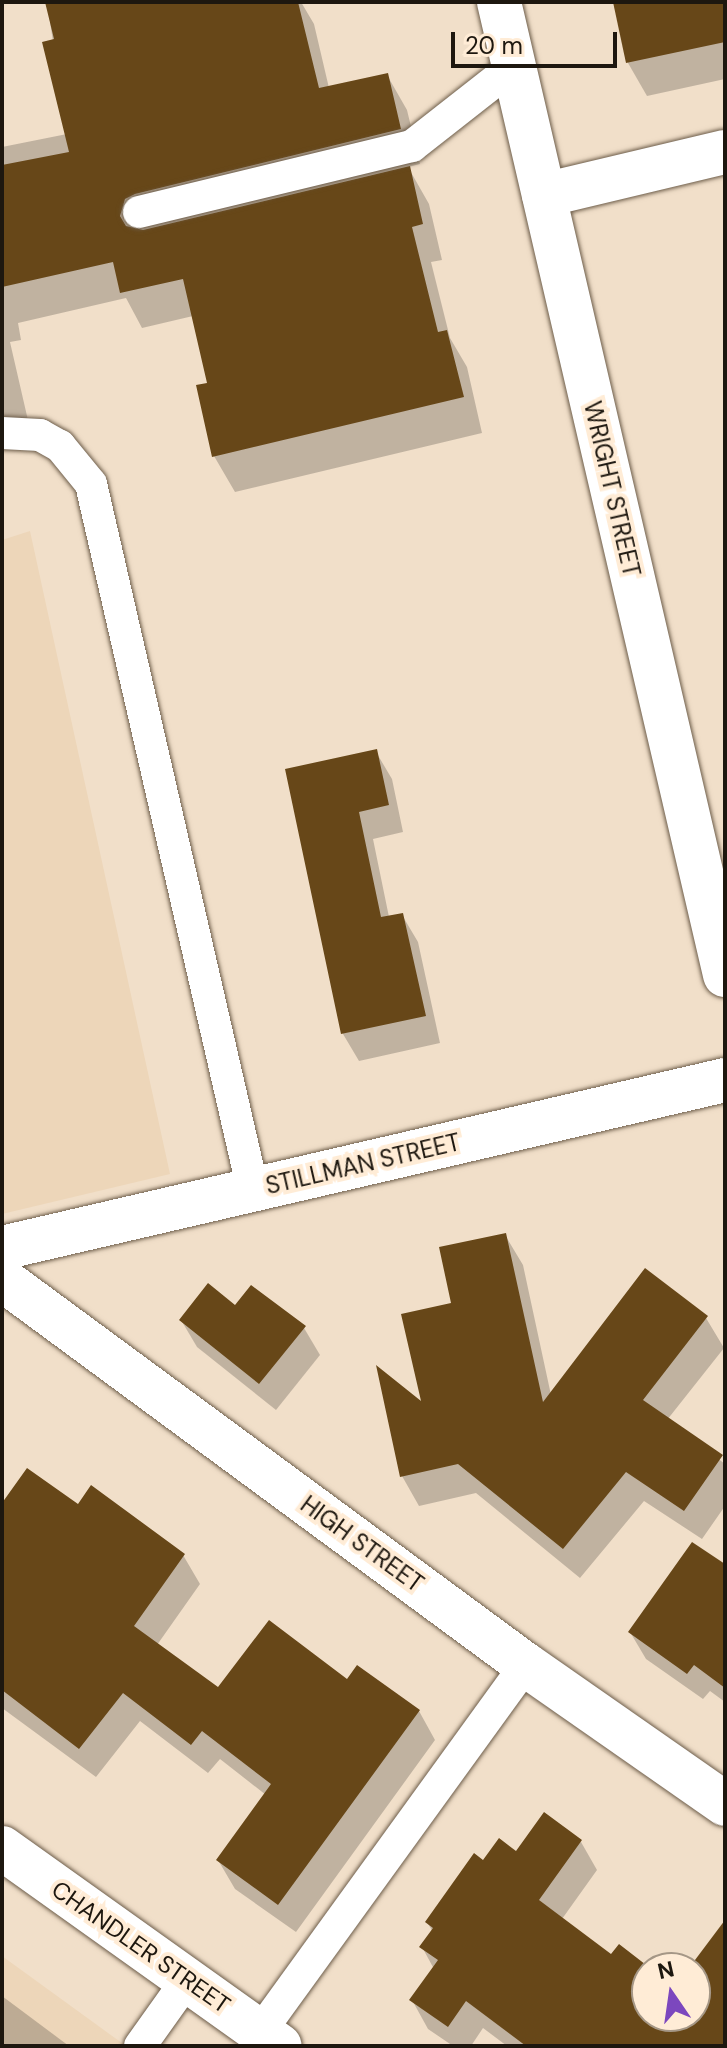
<!DOCTYPE html>
<style>
body{margin:0}
#map{position:relative;width:727px;height:2048px;overflow:hidden;background:#f1dfc9;font-family:"DM Sans",sans-serif}
div>[style]{position:absolute}
[style*='--x']{left:calc(var(--x)*1px);top:calc(var(--y)*1px);width:calc(var(--w)*1px);rotate:calc(var(--a)*1deg)}
.built>*{inset:0;background:#edd6b9}
.shadow>*{inset:0;background:#0003}
.building>*{inset:0;background:#674718}
.roads{filter:drop-shadow(0 0 2px #6d5d4a) drop-shadow(0 0 2px #6d5d4a)}
.lane>*{height:32px;margin:-16px;padding:0 16px;transform-origin:16px;border-radius:16px;background:#fff}
.street>*{height:44px;margin:-22px;padding:0 22px;transform-origin:22px;border-radius:22px;background:#fff}
span{translate:-50% -50%;white-space:nowrap;text-align:center;line-height:1.15;-webkit-text-stroke:8px #ffecd6;paint-order:stroke}
.street-label{font-size:24px;color:#1d170f}
.frame{position:absolute;inset:0;border:4px solid #1d170f;pointer-events:none}
.north{position:absolute;left:631px;top:1952px;width:80px;height:80px;box-sizing:border-box;background:#ffecd6;border:2px solid #a59786;border-radius:50%;rotate:347deg;font-size:22px;font-weight:700;line-height:32px;text-align:center;color:#1d170f}
.north::after{content:'';display:block;margin:auto;width:28px;height:36px;background:#7c47be;clip-path:polygon(50% 0,100% 100%,50% 72%,0 100%)}
.scale{position:absolute;left:451px;top:32px;width:166px;height:36px;box-sizing:border-box;border:4px solid #1d170f;border-top:0;padding-left:10px;font-size:24px;line-height:28px;white-space:nowrap;color:#1d170f;-webkit-text-stroke:6px #ffecd6;paint-order:stroke}
</style>
<div id="map">
<div class="built">
<i style="clip-path:polygon(30px 531px,170px 1174px,2px 1214px,2px 540px)"></i>
<i style="clip-path:polygon(2px 1956px,126px 2046px,2px 2046px)"></i>
</div>
<div class="shadow">
<i style="clip-path:polygon(47px 2px,301px 2px,314px 24px,329px 88px,387px 75px,407px 110px,420px 164px,408px 167px,429px 204px,442px 260px,431px 262px,450px 338px,467px 367px,482px 433px,235px 492px,214px 456px,198px 387px,209px 384px,193px 316px,142px 328px,126px 298px,18px 323px,21px 340px,10px 342px,30px 429px,2px 435px,2px 147px,67px 134px)"></i>
<i style="clip-path:polygon(615px 2px,725px 2px,725px 79px,647px 96px,628px 63px)"></i>
<i style="clip-path:polygon(376px 752px,392px 779px,403px 832px,373px 839px,389px 917px,402px 915px,418px 942px,440px 1043px,359px 1061px,343px 1034px,288px 771px)"></i>
<i style="clip-path:polygon(505px 1235px,523px 1265px,551px 1395px,706px 1318px,724px 1348px,667px 1420px,725px 1464px,725px 1506px,702px 1539px,644px 1501px,580px 1578px,476px 1493px,419px 1506px,402px 1476px,454px 1305px)"></i>
<i style="clip-path:polygon(235px 1308px,304px 1328px,320px 1355px,276px 1410px,197px 1347px,181px 1320px)"></i>
<i style="clip-path:polygon(78px 1506px,183px 1555px,200px 1584px,157px 1645px,219px 1690px,347px 1682px,419px 1711px,435px 1740px,296px 1932px,235px 1889px,218px 1860px,266px 1795px,220px 1759px,208px 1773px,140px 1721px,96px 1777px,2px 1708px,2px 1507px)"></i>
<i style="clip-path:polygon(725px 1567px,725px 1702px,710px 1691px,703px 1699px,646px 1659px,630px 1632px)"></i>
<i style="clip-path:polygon(581px 1842px,597px 1870px,562px 1919px,647px 2016px,695px 2016px,691px 1968px,725px 1924px,725px 2046px,507px 2046px,483px 2028px,471px 2046px,453px 2046px,428px 2029px,412px 2000px,434px 1969px,422px 1947px,433px 1932px,427px 1922px,484px 1863px)"></i>
<i style="clip-path:polygon(2px 1996px,69px 2046px,2px 2046px)"></i>
</div>
<div class="building">
<i style="clip-path:polygon(45px 2px,298px 2px,319px 88px,388px 73px,401px 129px,135px 194px,125px 199px,120px 216px,126px 226px,143px 230px,410px 166px,423px 224px,412px 227px,438px 332px,447px 330px,464px 397px,212px 457px,196px 385px,207px 383px,183px 279px,120px 293px,113px 262px,2px 287px,2px 165px,69px 152px,42px 42px,54px 39px)"></i>
<i style="clip-path:polygon(613px 2px,725px 2px,725px 42px,626px 63px)"></i>
<i style="clip-path:polygon(377px 749px,389px 805px,359px 812px,381px 917px,403px 913px,426px 1016px,341px 1034px,285px 769px)"></i>
<i style="clip-path:polygon(506px 1233px,543px 1402px,645px 1268px,708px 1316px,643px 1400px,723px 1455px,684px 1511px,626px 1472px,563px 1549px,458px 1464px,400px 1477px,376px 1365px,421px 1401px,401px 1314px,451px 1303px,439px 1247px)"></i>
<i style="clip-path:polygon(208px 1283px,235px 1305px,251px 1285px,306px 1326px,259px 1384px,179px 1320px)"></i>
<i style="clip-path:polygon(27px 1468px,78px 1504px,91px 1485px,185px 1554px,134px 1626px,218px 1687px,269px 1620px,347px 1679px,357px 1665px,420px 1710px,278px 1905px,216px 1860px,271px 1784px,202px 1731px,191px 1745px,123px 1693px,79px 1749px,2px 1690px,2px 1503px)"></i>
<i style="clip-path:polygon(692px 1542px,725px 1564px,725px 1688px,694px 1665px,687px 1674px,628px 1632px)"></i>
<i style="clip-path:polygon(544px 1812px,582px 1840px,539px 1900px,611px 1954px,619px 1944px,650px 1968px,647px 2016px,695px 2016px,695px 1968px,689px 1968px,725px 1920px,725px 2046px,526px 2046px,466px 2001px,448px 2027px,409px 2000px,438px 1960px,419px 1947px,433px 1928px,425px 1922px,474px 1853px,483px 1860px,499px 1838px,516px 1851px)"></i>
</div>
<div class="roads">
<div class="lane">
<i style="--x:139;--y:212;--w:281;--a:-13.6"></i>
<i style="--x:412;--y:146;--w:130;--a:-38.1"></i>
<i style="--x:2;--y:433;--w:38;--a:3"></i>
<i style="--x:40;--y:435;--w:23;--a:29"></i>
<i style="--x:60;--y:446;--w:49;--a:50.8"></i>
<i style="--x:91;--y:484;--w:724;--a:77.08"></i>
<i style="--x:260;--y:2032;--w:453;--a:-54.1"></i>
<i style="--x:140;--y:2046;--w:81;--a:-54.5"></i>
</div>
<div class="street">
<i style="--x:499;--y:2;--w:999;--a:76.92"></i>
<i style="--x:544;--y:195;--w:186;--a:-13.4"></i>
<i style="--x:2;--y:1248;--w:742;--a:-13.08"></i>
<i style="--x:2;--y:1279;--w:651;--a:36.38"></i>
<i style="--x:526;--y:1665;--w:243;--a:34.9"></i>
<i style="--x:2;--y:1848;--w:341;--a:35.5"></i>
</div>
</div>
<div class="street-label">
<span style="left:612px;top:489px;rotate:77deg">WRIGHT STREET</span>
<span style="left:363px;top:1164px;rotate:-13deg">STILLMAN STREET</span>
<span style="left:362px;top:1544px;rotate:36deg">HIGH STREET</span>
<span style="left:141px;top:1947px;rotate:35deg">CHANDLER STREET</span>
</div>
<div class="frame"></div>
<div class="north">N</div>
<div class="scale">20 m</div>
</div>
